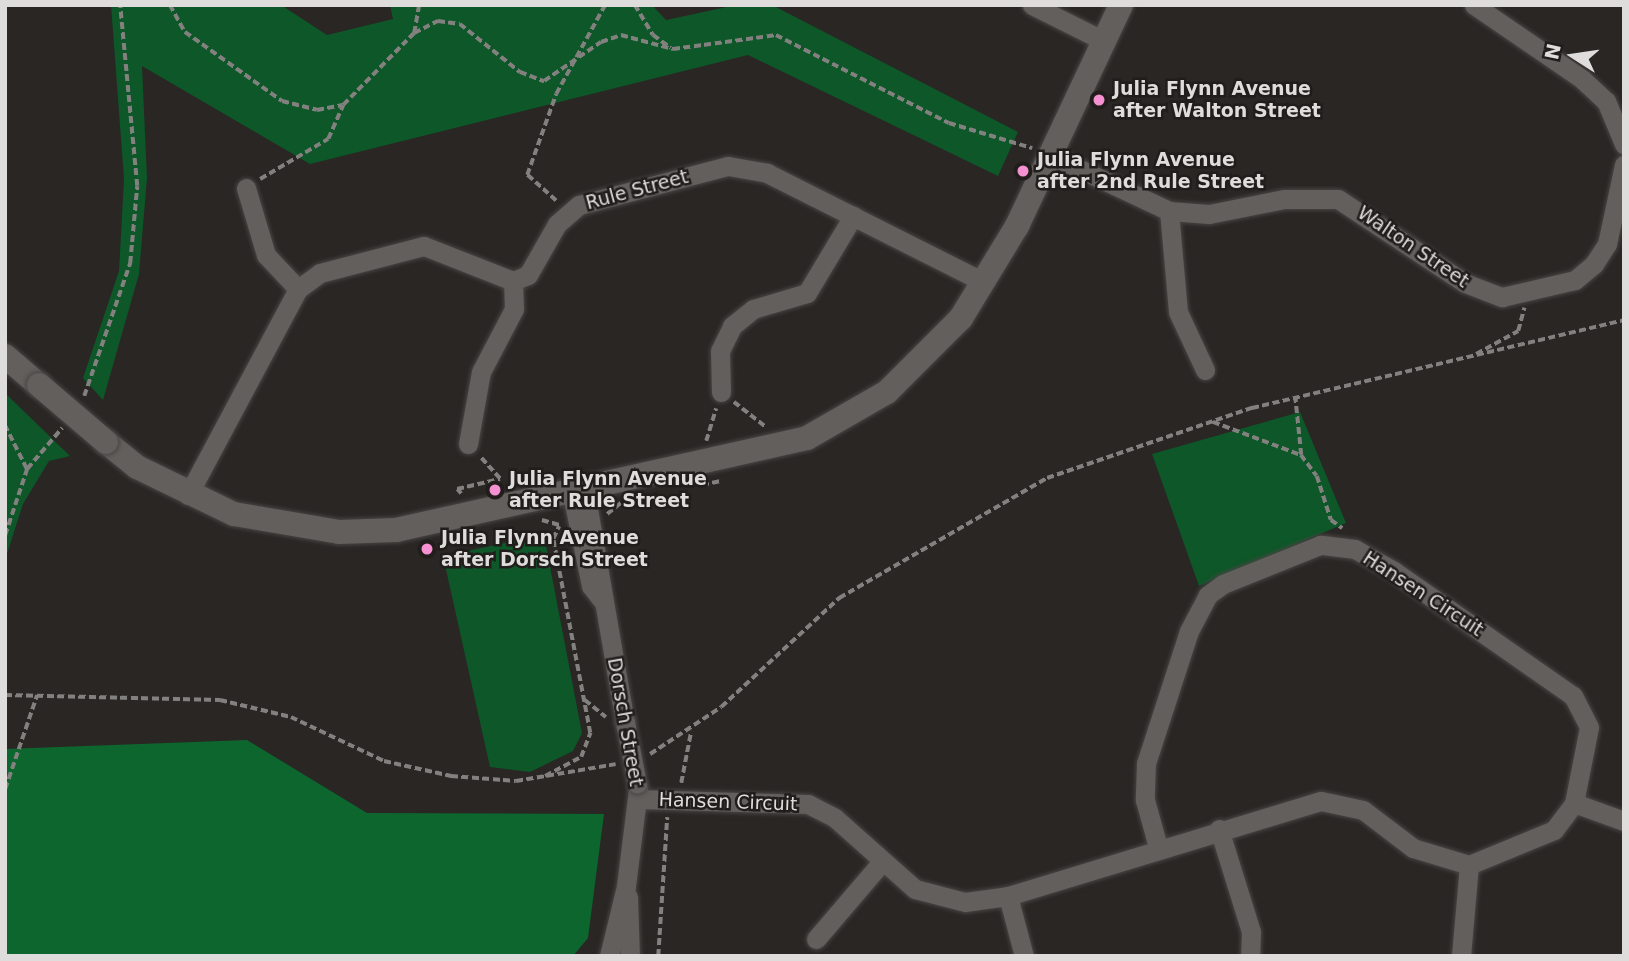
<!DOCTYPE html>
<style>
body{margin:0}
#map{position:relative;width:1629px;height:961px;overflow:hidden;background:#292624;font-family:"DejaVu Sans",sans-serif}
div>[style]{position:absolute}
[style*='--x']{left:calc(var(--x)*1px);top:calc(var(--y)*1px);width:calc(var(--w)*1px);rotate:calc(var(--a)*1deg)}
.green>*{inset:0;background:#0d5728}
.forest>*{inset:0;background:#0c662e}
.path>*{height:3.5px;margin-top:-1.75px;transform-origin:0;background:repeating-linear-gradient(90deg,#83817f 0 7px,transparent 0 10.5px)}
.roads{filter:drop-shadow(0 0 2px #474543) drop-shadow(0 0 2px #474543)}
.minor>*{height:19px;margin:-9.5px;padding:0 9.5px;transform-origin:9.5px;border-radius:9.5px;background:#625f5c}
.tertiary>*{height:24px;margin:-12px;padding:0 12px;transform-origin:12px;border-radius:12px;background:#625f5c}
.bridges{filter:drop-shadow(0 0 2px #474543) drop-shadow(0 0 2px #474543)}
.minor-bridge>*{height:19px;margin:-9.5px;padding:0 9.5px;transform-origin:9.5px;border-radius:9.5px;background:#625f5c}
.tertiary-bridge>*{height:24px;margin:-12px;padding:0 12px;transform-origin:12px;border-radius:12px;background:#625f5c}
.dots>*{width:19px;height:19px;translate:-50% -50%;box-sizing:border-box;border:4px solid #201d1b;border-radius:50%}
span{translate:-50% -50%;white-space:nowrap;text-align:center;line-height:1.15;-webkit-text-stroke:5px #201d1b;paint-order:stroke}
.poi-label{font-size:19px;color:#dedddb;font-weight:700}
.left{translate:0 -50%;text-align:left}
.street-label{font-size:19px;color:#dedddb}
.frame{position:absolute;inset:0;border:7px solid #dedddb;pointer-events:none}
.north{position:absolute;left:1538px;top:21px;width:70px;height:70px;-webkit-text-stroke:5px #201d1b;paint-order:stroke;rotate:282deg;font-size:19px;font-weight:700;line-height:28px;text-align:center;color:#dedddb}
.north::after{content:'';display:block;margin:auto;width:24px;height:32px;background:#dedddb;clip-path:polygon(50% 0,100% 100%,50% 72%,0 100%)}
</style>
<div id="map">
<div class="green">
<i style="clip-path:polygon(111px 5px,281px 5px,327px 35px,393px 19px,390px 5px,652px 5px,666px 20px,736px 5px,772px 5px,1018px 132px,998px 176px,748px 55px,310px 164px,142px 66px,147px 178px,139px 274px,103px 400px,83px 378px,119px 271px,124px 179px)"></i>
<i style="clip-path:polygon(5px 393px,70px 456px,49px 461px,23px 504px,5px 560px)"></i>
<i style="clip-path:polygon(1300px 412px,1346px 523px,1199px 586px,1152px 454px)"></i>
<i style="clip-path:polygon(544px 535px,582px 733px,573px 751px,530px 772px,490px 767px,443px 556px)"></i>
</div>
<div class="forest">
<i style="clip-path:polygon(247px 740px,367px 813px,604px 814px,588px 938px,573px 956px,5px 956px,5px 749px)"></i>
</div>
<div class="path">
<i style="--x:170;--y:5;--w:31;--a:61"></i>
<i style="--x:185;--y:32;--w:119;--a:35.4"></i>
<i style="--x:282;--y:101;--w:36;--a:14"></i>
<i style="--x:317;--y:110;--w:26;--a:-11"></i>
<i style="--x:635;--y:5;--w:35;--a:59"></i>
<i style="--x:653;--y:35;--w:22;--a:36"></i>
<i style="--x:414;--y:33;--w:27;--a:-27"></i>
<i style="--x:438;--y:21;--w:22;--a:8"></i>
<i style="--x:460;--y:24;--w:77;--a:38.7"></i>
<i style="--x:520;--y:72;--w:26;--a:21"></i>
<i style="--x:544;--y:81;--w:69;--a:-34.4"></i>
<i style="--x:601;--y:42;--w:21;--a:-19"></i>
<i style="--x:621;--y:35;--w:54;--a:15.1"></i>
<i style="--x:673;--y:49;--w:104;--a:-7.7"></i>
<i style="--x:776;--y:35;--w:194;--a:27"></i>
<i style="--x:949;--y:123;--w:87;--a:16.8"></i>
<i style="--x:260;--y:179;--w:79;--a:-30.5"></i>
<i style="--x:328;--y:139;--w:37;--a:-66"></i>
<i style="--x:343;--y:105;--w:101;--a:-45.4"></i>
<i style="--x:414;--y:33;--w:28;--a:-80"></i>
<i style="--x:556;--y:201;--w:39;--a:-138"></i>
<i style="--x:527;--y:175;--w:86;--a:-70.3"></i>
<i style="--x:556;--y:94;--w:102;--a:-61.2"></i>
<i style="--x:1476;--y:354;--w:48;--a:-28.7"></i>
<i style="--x:1518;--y:331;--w:24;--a:-75"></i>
<i style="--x:84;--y:396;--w:141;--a:-70.9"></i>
<i style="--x:130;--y:263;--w:77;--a:-84.8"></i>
<i style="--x:137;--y:186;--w:182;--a:-95.4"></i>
<i style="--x:734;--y:402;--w:41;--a:38"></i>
<i style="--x:1213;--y:422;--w:94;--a:20.6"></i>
<i style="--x:1301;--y:455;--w:58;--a:-95.9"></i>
<i style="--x:5;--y:425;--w:49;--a:63.4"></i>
<i style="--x:706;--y:441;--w:34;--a:-73"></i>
<i style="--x:1301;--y:455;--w:26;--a:53"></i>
<i style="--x:1317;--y:476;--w:46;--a:72.3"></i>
<i style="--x:1331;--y:520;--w:14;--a:36"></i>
<i style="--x:702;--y:485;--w:19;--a:-12"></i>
<i style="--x:461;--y:494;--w:6;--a:-129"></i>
<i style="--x:457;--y:489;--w:44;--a:-13.1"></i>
<i style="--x:500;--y:479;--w:31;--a:-132"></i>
<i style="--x:607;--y:514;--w:19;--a:-39"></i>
<i style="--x:542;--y:520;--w:19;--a:16"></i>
<i style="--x:5;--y:535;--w:70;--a:-71.6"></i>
<i style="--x:27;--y:469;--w:54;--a:-49.5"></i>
<i style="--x:5;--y:695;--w:215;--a:1.3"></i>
<i style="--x:220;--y:700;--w:73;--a:13.5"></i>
<i style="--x:291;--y:717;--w:103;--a:25.3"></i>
<i style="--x:384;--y:761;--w:69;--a:12.6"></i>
<i style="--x:451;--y:776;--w:65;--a:4.4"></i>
<i style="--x:516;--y:781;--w:101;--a:-9.6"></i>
<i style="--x:585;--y:700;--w:27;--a:39"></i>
<i style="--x:650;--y:754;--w:85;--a:-33.5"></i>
<i style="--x:721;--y:707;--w:161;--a:-42.7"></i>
<i style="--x:839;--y:598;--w:240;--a:-30"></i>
<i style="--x:1047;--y:478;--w:217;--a:-18.9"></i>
<i style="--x:1252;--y:408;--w:382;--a:-13.3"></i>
<i style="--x:545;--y:776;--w:41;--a:-27.8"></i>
<i style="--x:581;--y:757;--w:26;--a:-69"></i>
<i style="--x:590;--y:733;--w:197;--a:-100.8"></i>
<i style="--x:553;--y:539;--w:14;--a:-65"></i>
<i style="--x:681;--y:783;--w:53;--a:-79.1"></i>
<i style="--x:5;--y:789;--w:99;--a:-71.2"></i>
<i style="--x:658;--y:956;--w:139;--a:-86.3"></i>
</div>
<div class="roads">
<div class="minor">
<i style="--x:1032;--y:5;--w:80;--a:26.6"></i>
<i style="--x:1474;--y:5;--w:131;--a:34.4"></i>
<i style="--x:1582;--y:79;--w:33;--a:43"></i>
<i style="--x:1606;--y:101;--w:47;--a:67.3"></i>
<i style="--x:1050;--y:155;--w:132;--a:25.2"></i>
<i style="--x:1169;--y:211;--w:40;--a:4.3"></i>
<i style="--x:1209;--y:214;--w:76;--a:-11.3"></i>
<i style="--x:1284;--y:199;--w:54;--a:0"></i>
<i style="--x:1338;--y:199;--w:152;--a:33.5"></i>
<i style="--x:1465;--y:283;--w:40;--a:21"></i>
<i style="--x:1502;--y:297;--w:75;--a:-13.1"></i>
<i style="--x:1575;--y:280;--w:25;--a:-40"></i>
<i style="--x:1594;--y:264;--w:24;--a:-57"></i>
<i style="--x:1607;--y:244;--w:81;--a:-77.9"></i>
<i style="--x:246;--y:188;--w:70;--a:73.4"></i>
<i style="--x:266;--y:255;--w:47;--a:46.7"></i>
<i style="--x:1169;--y:211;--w:101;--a:84.9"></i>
<i style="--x:1178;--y:312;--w:64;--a:65"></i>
<i style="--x:721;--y:392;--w:41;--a:-91.4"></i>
<i style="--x:720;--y:351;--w:28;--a:-64"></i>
<i style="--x:732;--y:326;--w:27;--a:-39"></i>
<i style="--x:753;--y:309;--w:56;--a:-16.5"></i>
<i style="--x:807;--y:293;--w:90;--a:-59.1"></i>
<i style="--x:468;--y:444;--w:73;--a:-79.8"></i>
<i style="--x:481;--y:372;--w:71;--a:-62.4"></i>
<i style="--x:514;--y:309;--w:28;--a:-92"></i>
<i style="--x:585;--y:491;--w:234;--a:80.2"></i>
<i style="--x:572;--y:494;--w:94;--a:78.3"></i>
<i style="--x:591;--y:586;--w:18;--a:52"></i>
<i style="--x:188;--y:495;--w:234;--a:-61.9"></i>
<i style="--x:298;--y:289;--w:27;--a:-36"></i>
<i style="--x:320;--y:273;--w:107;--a:-14.6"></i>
<i style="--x:424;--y:246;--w:96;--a:21.5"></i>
<i style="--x:513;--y:281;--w:16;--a:-22"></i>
<i style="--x:528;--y:275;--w:59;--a:-60.4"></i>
<i style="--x:557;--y:224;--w:29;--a:-41"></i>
<i style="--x:579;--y:205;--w:154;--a:-14.7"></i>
<i style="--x:728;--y:166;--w:40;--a:10"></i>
<i style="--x:767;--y:173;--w:243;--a:26.7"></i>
<i style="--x:638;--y:799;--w:170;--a:1.7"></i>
<i style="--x:808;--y:804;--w:30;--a:27"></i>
<i style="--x:835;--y:818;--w:107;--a:41.6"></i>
<i style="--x:915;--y:889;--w:52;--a:14.6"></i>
<i style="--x:965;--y:902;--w:43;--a:-7.9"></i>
<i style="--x:1008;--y:896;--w:327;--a:-16.9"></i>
<i style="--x:1321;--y:801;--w:43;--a:12.1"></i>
<i style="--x:1363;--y:810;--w:63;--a:37.2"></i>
<i style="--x:1413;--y:848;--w:59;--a:16.9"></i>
<i style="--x:1469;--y:865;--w:92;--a:-22.4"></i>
<i style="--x:1554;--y:830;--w:34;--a:-53"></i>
<i style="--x:1574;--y:803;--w:77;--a:-78.8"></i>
<i style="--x:1589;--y:727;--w:35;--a:-117"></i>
<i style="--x:1573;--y:696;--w:218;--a:-145.1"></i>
<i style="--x:1394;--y:571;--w:45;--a:-150.6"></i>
<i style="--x:1355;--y:549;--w:35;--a:-173"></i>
<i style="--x:1320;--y:545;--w:105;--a:158.1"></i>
<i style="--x:1223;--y:584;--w:19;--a:144"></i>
<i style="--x:1208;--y:595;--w:41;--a:117.8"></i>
<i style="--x:1189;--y:631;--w:139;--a:108"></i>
<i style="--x:1146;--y:763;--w:37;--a:92"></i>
<i style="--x:1145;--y:800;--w:49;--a:74.5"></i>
<i style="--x:1574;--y:803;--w:53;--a:19.8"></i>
<i style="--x:1219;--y:829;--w:108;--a:72.7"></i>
<i style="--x:1251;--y:932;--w:24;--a:92"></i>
<i style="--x:1008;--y:896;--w:62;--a:75.1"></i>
<i style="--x:628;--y:897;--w:59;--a:88.1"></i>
<i style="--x:816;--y:939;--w:100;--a:-49.5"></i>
<i style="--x:609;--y:956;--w:72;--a:-76.3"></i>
<i style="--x:626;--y:886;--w:98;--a:-82.9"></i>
<i style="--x:1461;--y:956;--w:91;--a:-85"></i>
</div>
<div class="tertiary">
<i style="--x:5;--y:356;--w:45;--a:40.5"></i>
<i style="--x:106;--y:442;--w:40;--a:39"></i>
<i style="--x:137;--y:467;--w:108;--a:25.9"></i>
<i style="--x:234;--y:514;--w:107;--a:9.7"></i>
<i style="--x:339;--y:532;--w:57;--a:-2"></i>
<i style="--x:396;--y:530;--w:421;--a:-12.6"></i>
<i style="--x:807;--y:438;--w:92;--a:-29.9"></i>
<i style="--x:887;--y:392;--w:105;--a:-45"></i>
<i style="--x:961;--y:318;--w:108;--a:-58.7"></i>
<i style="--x:1017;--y:226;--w:244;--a:-64.8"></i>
</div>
</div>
<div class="bridges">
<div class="minor-bridge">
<i style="--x:625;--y:722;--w:63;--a:79"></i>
</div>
<div class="tertiary-bridge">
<i style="--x:39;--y:385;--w:88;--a:40.4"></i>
</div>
</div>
<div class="dots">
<i style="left:1099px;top:100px;background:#f590d1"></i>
<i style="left:1023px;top:171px;background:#f590d1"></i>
<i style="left:495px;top:490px;background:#f590d1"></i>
<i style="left:427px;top:549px;background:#f590d1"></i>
</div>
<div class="poi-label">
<span class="left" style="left:1113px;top:100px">Julia Flynn Avenue<br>after Walton Street</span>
<span class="left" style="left:1037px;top:171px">Julia Flynn Avenue<br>after 2nd Rule Street</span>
<span class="left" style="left:509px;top:490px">Julia Flynn Avenue<br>after Rule Street</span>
<span class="left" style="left:441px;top:549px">Julia Flynn Avenue<br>after Dorsch Street</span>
</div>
<div class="street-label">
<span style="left:637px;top:190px;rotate:-15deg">Rule Street</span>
<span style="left:1413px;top:247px;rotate:34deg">Walton Street</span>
<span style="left:1423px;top:594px;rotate:33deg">Hansen Circuit</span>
<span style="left:625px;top:722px;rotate:80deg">Dorsch Street</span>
<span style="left:728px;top:802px;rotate:2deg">Hansen Circuit</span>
</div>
<div class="frame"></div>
<div class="north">N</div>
</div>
